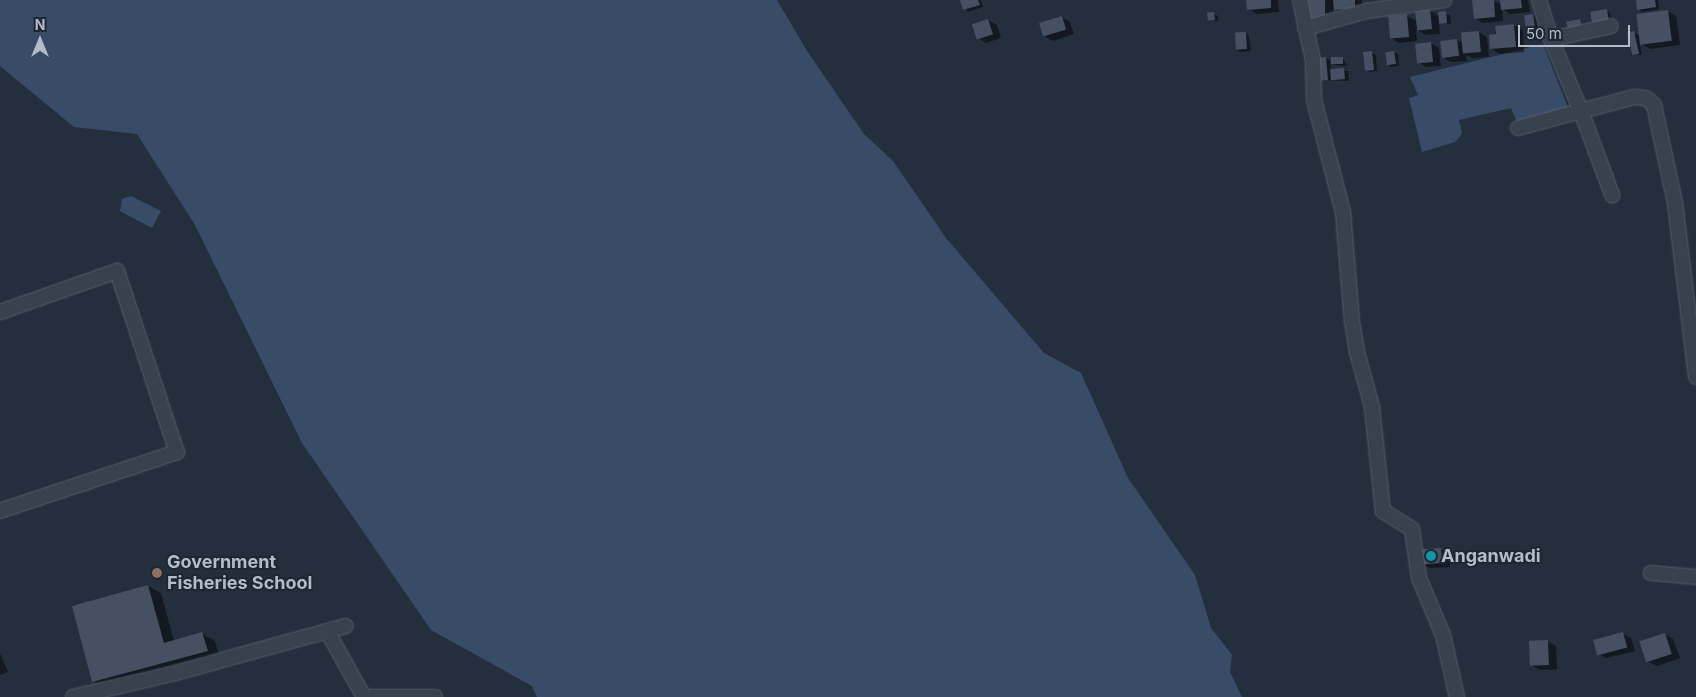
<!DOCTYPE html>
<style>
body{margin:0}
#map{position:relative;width:1696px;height:697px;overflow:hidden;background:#242f3e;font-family:Inter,sans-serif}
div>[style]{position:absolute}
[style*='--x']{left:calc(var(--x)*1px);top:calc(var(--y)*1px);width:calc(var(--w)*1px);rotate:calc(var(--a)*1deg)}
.water>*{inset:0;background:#394c67}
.shadow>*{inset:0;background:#0007}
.building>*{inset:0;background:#455162;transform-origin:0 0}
.roads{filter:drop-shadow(0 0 1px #565f6c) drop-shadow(0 0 1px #565f6c)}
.minor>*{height:14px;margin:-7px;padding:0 7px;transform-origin:7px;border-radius:7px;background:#38414e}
.dots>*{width:14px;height:14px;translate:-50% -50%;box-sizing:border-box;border:2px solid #1d2633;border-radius:50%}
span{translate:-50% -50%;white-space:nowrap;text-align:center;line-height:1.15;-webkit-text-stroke:4px #1d2633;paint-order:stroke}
.poi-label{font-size:18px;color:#b4bcc9;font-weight:700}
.left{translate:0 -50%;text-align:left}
.north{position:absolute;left:15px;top:15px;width:50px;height:50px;-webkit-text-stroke:4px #1d2633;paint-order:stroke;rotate:0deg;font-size:14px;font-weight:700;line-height:20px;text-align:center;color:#b4bcc9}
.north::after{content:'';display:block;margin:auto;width:18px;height:22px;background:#b4bcc9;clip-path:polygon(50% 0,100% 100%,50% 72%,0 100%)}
.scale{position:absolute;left:1518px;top:25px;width:112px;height:22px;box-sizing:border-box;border:2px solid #b4bcc9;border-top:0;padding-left:6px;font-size:15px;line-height:18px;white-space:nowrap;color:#b4bcc9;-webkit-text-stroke:4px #1d2633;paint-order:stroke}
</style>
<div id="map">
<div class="water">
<i style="clip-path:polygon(0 0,777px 0,807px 51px,864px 134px,893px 161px,946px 238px,1044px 353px,1081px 373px,1128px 478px,1195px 575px,1211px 628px,1232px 655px,1230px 672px,1242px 697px,537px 697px,532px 686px,431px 630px,302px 443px,195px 225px,137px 134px,74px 127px,0 66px)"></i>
<i style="clip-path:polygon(1543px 44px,1568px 108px,1517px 122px,1511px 108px,1459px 120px,1462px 134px,1455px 142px,1422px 152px,1409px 98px,1418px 95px,1410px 77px)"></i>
<i style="clip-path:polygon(131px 196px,161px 211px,152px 228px,120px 211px,122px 199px)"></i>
</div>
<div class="shadow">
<i style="clip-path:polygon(961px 0,981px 0,983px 7px,968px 12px)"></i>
<i style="clip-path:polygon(1248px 0,1278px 0,1279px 12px,1257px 14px,1249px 9px)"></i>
<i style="clip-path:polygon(1306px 0,1362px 0,1363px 13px,1343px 14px,1333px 9px,1335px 25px)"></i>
<i style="clip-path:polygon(1490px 0,1502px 4px,1501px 0,1528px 0,1530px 12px,1510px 14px,1502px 9px,1503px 21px,1483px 23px,1475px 18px)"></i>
<i style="clip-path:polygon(1637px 0,1658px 0,1659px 9px,1642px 12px,1639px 9px)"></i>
<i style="clip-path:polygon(1606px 10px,1610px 13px,1612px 24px,1597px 26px)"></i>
<i style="clip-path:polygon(1430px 11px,1439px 16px,1439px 13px,1450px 15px,1451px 24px,1439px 22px,1440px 34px,1426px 35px,1416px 29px,1417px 41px,1399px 43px,1391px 38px,1407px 16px,1417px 21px)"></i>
<i style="clip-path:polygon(1667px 11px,1676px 16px,1680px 45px,1650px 49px,1640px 43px,1642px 55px,1633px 54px,1634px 33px,1641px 36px)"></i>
<i style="clip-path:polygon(1214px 14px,1218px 16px,1218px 21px,1208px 20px)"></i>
<i style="clip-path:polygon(1533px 15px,1536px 18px,1540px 40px,1529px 39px)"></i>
<i style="clip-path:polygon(1062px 17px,1070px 22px,1074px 34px,1053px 41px,1044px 36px)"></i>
<i style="clip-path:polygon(988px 20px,997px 25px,1001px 38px,986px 43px,978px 38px)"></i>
<i style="clip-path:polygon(1514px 25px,1523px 30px,1524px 52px,1500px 54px,1492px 49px,1496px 27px)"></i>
<i style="clip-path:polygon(1479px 32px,1487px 37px,1489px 57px,1472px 58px,1466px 55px,1467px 61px,1451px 62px,1442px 57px,1457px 40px,1463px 43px)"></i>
<i style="clip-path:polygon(1246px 33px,1249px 36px,1251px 51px,1241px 52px,1237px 50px)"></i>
<i style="clip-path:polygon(1431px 43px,1439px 48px,1441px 66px,1426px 67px,1418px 62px)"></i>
<i style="clip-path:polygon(1394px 52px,1398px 54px,1399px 66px,1391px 67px,1387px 64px)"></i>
<i style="clip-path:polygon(1372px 53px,1376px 55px,1377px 71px,1370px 72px,1366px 70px)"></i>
<i style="clip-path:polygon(1326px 58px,1330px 60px,1331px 70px,1348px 71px,1349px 81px,1320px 80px)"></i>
<i style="clip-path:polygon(1343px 58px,1347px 66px,1333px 65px)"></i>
<i style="clip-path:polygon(1441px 549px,1449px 554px,1450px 567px,1430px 568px,1421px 564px)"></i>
<i style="clip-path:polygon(148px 586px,161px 593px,174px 641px,202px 634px,215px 641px,220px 659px,106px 689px,94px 681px)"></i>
<i style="clip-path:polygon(1623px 634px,1631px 638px,1635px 651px,1606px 658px,1597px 653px)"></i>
<i style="clip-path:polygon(1665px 634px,1673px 639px,1680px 658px,1657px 666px,1648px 662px)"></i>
<i style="clip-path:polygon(1547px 641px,1556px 646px,1557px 669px,1540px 670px,1531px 665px)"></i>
<i style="clip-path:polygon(0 653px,8px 672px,0 675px)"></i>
</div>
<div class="building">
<i style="clip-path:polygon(960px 0,978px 0,980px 5px,963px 10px)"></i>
<i style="clip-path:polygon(1246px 0,1271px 0,1271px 8px,1247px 10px)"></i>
<i style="left:1305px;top:0;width:20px;height:22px"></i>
<i style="clip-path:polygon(1333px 0,1355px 0,1355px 8px,1334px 10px)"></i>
<i style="clip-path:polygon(1472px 0,1494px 0,1495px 17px,1474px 19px)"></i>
<i style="clip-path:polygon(1500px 0,1521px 0,1522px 8px,1501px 10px)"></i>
<i style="clip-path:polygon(1636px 0,1655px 0,1656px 7px,1637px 10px)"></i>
<i style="left:1430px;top:9px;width:20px;height:15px;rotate:84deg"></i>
<i style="left:1607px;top:9px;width:13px;height:17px;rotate:81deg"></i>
<i style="left:1668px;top:10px;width:31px;height:32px;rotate:83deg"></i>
<i style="left:1446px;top:11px;width:12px;height:8px;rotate:85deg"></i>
<i style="left:1214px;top:12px;width:8px;height:7px;rotate:83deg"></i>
<i style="left:1407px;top:14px;width:23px;height:19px;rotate:85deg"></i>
<i style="left:1533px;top:14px;width:25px;height:9px;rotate:81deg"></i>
<i style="left:1062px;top:16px;width:14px;height:24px;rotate:73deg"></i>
<i style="left:988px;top:19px;width:16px;height:17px;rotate:72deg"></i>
<i style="left:1580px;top:19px;width:10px;height:14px;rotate:79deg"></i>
<i style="clip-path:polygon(1514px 24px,1516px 47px,1490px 49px,1489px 35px,1496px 34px,1495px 26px)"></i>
<i style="left:1479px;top:31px;width:21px;height:18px;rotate:85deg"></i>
<i style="left:1634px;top:31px;width:23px;height:7px;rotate:77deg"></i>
<i style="left:1246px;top:32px;width:17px;height:11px;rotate:87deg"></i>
<i style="left:1457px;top:39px;width:17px;height:17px;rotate:83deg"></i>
<i style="left:1431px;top:42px;width:20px;height:16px;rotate:84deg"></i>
<i style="left:1372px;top:51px;width:19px;height:9px;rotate:84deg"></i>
<i style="left:1394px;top:51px;width:13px;height:9px;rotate:81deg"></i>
<i style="left:1326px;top:57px;width:23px;height:9px;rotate:85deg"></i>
<i style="left:1343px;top:57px;width:7px;height:12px;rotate:90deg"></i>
<i style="left:1344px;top:68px;width:11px;height:14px;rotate:85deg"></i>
<i style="left:1441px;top:548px;width:15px;height:22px;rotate:86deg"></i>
<i style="clip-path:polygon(148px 585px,164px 643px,202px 632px,208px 651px,92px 682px,72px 606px)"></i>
<i style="left:1623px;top:632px;width:16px;height:31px;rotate:75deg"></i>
<i style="left:1665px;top:633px;width:22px;height:27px;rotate:72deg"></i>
<i style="left:1548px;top:640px;width:25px;height:19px;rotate:88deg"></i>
</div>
<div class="roads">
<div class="minor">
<i style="--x:1300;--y:0;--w:61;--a:77.8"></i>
<i style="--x:1313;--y:60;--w:40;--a:88.6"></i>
<i style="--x:1314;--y:100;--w:116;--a:75.5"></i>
<i style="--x:1343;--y:212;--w:109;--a:85.3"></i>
<i style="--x:1352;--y:321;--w:31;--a:81"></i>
<i style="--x:1357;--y:352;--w:57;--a:74.7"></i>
<i style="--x:1372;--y:407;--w:105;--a:84"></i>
<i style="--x:1383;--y:511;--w:34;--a:32"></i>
<i style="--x:1412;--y:529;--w:49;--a:81.9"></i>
<i style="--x:1419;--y:578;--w:62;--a:67.2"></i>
<i style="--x:1443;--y:635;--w:64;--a:77.3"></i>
<i style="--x:1539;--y:0;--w:41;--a:72.9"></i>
<i style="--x:1551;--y:39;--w:78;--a:67.4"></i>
<i style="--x:1581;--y:111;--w:55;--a:-14.8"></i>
<i style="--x:1634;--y:97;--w:12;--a:5"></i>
<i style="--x:1646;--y:98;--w:11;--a:41"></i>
<i style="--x:1654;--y:105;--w:100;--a:77.9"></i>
<i style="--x:1675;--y:203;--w:175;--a:83.1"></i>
<i style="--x:1305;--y:28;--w:64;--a:-15.3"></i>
<i style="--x:1367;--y:11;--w:78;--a:-8.1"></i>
<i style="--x:1551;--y:39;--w:61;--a:-12.2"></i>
<i style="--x:1518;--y:128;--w:65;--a:-15.1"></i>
<i style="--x:1581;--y:111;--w:90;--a:69.7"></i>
<i style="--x:0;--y:312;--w:124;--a:-19.3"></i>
<i style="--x:117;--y:271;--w:191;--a:71.7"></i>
<i style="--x:177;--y:452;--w:187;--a:161.6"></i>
<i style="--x:1651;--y:573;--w:45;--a:5.1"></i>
<i style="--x:327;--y:631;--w:76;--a:60.7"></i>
<i style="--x:73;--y:697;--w:105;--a:-13.2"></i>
<i style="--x:175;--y:673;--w:177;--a:-15.4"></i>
<i style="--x:370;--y:697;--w:65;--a:0"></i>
</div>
</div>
<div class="dots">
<i style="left:1431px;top:556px;background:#0f9aa8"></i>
<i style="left:157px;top:573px;background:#8d6e63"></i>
</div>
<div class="poi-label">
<span class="left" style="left:1441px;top:556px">Anganwadi</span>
<span class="left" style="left:167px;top:573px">Government<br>Fisheries School</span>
</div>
<div class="north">N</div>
<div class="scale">50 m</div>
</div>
